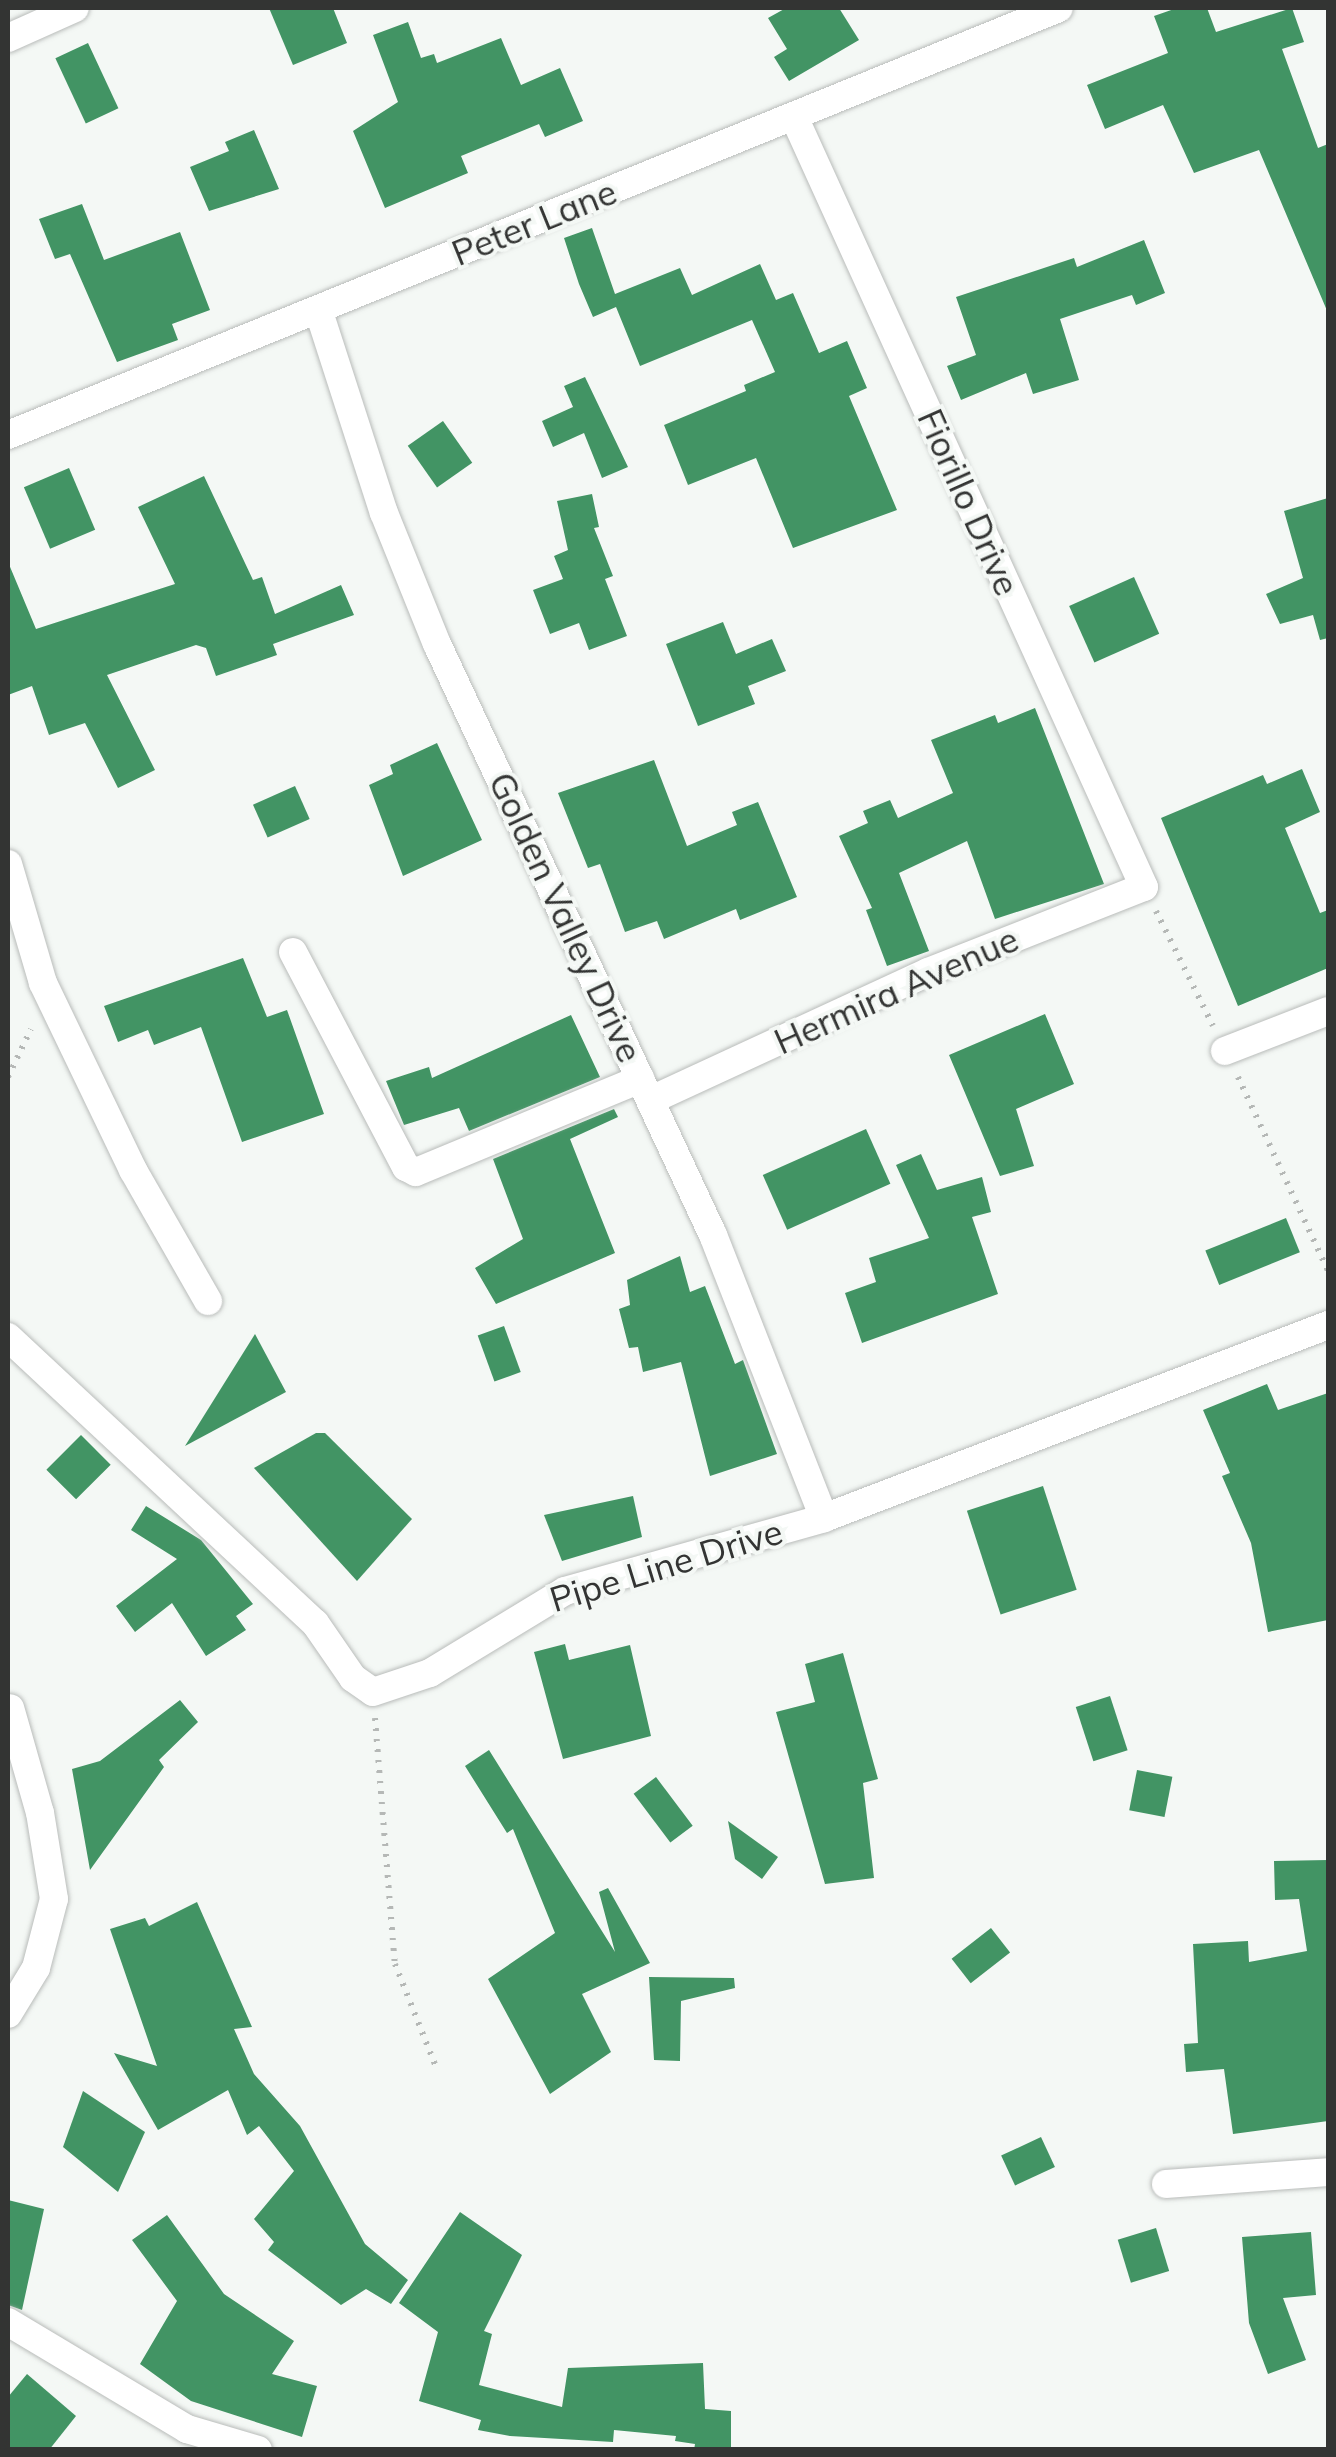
<!DOCTYPE html>
<style>
body{margin:0}
#map{position:relative;width:1336px;height:2457px;overflow:hidden;background:#f4f8f5;font-family:Mulish,sans-serif}
div>[style]{position:absolute}
[style*='--x']{left:calc(var(--x)*1px);top:calc(var(--y)*1px);width:calc(var(--w)*1px);rotate:calc(var(--a)*1deg)}
.building>*{inset:0;background:#429464;transform-origin:0 0}
.path>*{height:6px;margin-top:-3px;transform-origin:0;background:repeating-linear-gradient(90deg,#b5b8b6 0 2.5px,transparent 0 10.5px)}
.roads{filter:drop-shadow(0 0 2px #b9bcba) drop-shadow(0 0 2px #b9bcba)}
.street>*{height:28px;margin:-14px;padding:0 14px;transform-origin:14px;border-radius:14px;background:#fff}
span{translate:-50% -50%;white-space:nowrap;text-align:center;line-height:1.15;-webkit-text-stroke:8px #f4f8f5;paint-order:stroke}
.street-label{font-size:35px;color:#333433}
.frame{position:absolute;inset:0;border:10px solid #333433;pointer-events:none}
</style>
<div id="map">
<div class="building">
<i style="clip-path:polygon(269px 8px,333px 8px,347px 43px,293px 65px)"></i>
<i style="clip-path:polygon(786px 8px,839px 8px,859px 40px,789px 81px,774px 57px,787px 49px,768px 18px)"></i>
<i style="clip-path:polygon(1177px 8px,1207px 8px,1216px 32px,1292px 8px,1304px 42px,1282px 49px,1318px 148px,1328px 144px,1328px 313px,1259px 150px,1194px 173px,1163px 105px,1105px 129px,1087px 85px,1168px 53px,1154px 16px)"></i>
<i style="clip-path:polygon(408px 22px,421px 58px,434px 54px,437px 63px,501px 38px,521px 85px,560px 68px,583px 121px,545px 137px,539px 124px,461px 156px,468px 173px,385px 208px,353px 131px,398px 102px,373px 35px)"></i>
<i style="left:88px;top:43px;width:72px;height:36px;rotate:65deg"></i>
<i style="clip-path:polygon(254px 130px,279px 189px,209px 211px,190px 167px,229px 151px,225px 142px)"></i>
<i style="clip-path:polygon(82px 204px,104px 260px,180px 232px,210px 310px,172px 324px,178px 340px,117px 362px,70px 254px,55px 259px,39px 219px)"></i>
<i style="clip-path:polygon(592px 228px,615px 294px,680px 268px,692px 295px,760px 264px,776px 300px,793px 293px,819px 353px,847px 341px,867px 388px,849px 396px,897px 510px,793px 548px,756px 458px,688px 485px,664px 425px,746px 391px,744px 385px,775px 372px,752px 320px,640px 366px,616px 307px,593px 317px,579px 284px,564px 238px)"></i>
<i style="clip-path:polygon(1144px 240px,1165px 293px,1136px 305px,1132px 295px,1060px 319px,1079px 380px,1033px 394px,1026px 373px,961px 400px,947px 366px,976px 355px,956px 297px,1074px 258px,1077px 267px)"></i>
<i style="clip-path:polygon(585px 377px,628px 467px,602px 478px,584px 433px,553px 447px,542px 421px,573px 407px,564px 386px)"></i>
<i style="left:443px;top:421px;width:51px;height:43px;rotate:55deg"></i>
<i style="left:69px;top:468px;width:67px;height:49px;rotate:67deg"></i>
<i style="clip-path:polygon(204px 476px,253px 580px,262px 577px,275px 614px,341px 585px,354px 615px,273px 644px,277px 655px,216px 676px,206px 648px,196px 645px,107px 675px,155px 770px,118px 788px,85px 723px,49px 735px,32px 686px,8px 695px,8px 562px,36px 629px,175px 584px,138px 507px)"></i>
<i style="clip-path:polygon(592px 494px,599px 527px,594px 528px,613px 576px,605px 579px,627px 636px,589px 650px,579px 623px,550px 634px,533px 590px,563px 579px,554px 556px,568px 550px,557px 501px)"></i>
<i style="clip-path:polygon(1328px 498px,1328px 638px,1320px 640px,1313px 615px,1280px 624px,1266px 594px,1303px 578px,1284px 511px)"></i>
<i style="left:1134px;top:577px;width:62px;height:71px;rotate:66deg"></i>
<i style="clip-path:polygon(723px 622px,736px 654px,772px 639px,786px 671px,748px 686px,755px 704px,698px 726px,666px 644px)"></i>
<i style="clip-path:polygon(1035px 708px,1104px 884px,995px 919px,967px 841px,899px 873px,929px 951px,887px 966px,866px 910px,872px 908px,839px 836px,868px 823px,863px 811px,890px 800px,898px 818px,953px 793px,931px 740px,995px 715px,998px 723px)"></i>
<i style="clip-path:polygon(437px 743px,482px 840px,403px 876px,369px 785px,393px 774px,390px 765px)"></i>
<i style="clip-path:polygon(654px 760px,687px 846px,737px 825px,732px 812px,758px 802px,797px 897px,740px 920px,736px 909px,664px 939px,657px 921px,625px 932px,600px 864px,588px 868px,558px 793px)"></i>
<i style="clip-path:polygon(1302px 769px,1320px 812px,1285px 828px,1320px 913px,1328px 910px,1328px 968px,1238px 1006px,1161px 818px,1263px 775px,1267px 784px)"></i>
<i style="left:295px;top:786px;width:36px;height:46px;rotate:66deg"></i>
<i style="clip-path:polygon(243px 958px,267px 1017px,287px 1010px,324px 1114px,242px 1142px,201px 1027px,154px 1045px,148px 1030px,118px 1042px,104px 1006px)"></i>
<i style="clip-path:polygon(1045px 1014px,1074px 1084px,1016px 1109px,1034px 1166px,1000px 1176px,949px 1055px)"></i>
<i style="clip-path:polygon(571px 1015px,600px 1077px,469px 1131px,459px 1108px,404px 1125px,386px 1081px,429px 1067px,432px 1078px)"></i>
<i style="clip-path:polygon(614px 1109px,618px 1117px,570px 1139px,615px 1253px,496px 1304px,475px 1268px,523px 1239px,493px 1159px)"></i>
<i style="left:866px;top:1129px;width:60px;height:113px;rotate:66deg"></i>
<i style="clip-path:polygon(921px 1154px,937px 1190px,982px 1177px,991px 1212px,972px 1217px,998px 1294px,862px 1343px,845px 1293px,876px 1282px,869px 1258px,929px 1238px,896px 1165px)"></i>
<i style="left:1286px;top:1218px;width:37px;height:87px;rotate:68deg"></i>
<i style="clip-path:polygon(680px 1256px,690px 1292px,705px 1286px,735px 1364px,743px 1360px,777px 1454px,710px 1476px,681px 1362px,643px 1372px,638px 1347px,629px 1348px,619px 1309px,630px 1305px,627px 1280px)"></i>
<i style="left:504px;top:1326px;width:49px;height:28px;rotate:70deg"></i>
<i style="clip-path:polygon(255px 1334px,286px 1392px,185px 1446px)"></i>
<i style="clip-path:polygon(1267px 1384px,1278px 1410px,1328px 1393px,1328px 1620px,1268px 1632px,1251px 1543px,1222px 1476px,1230px 1473px,1203px 1410px)"></i>
<i style="clip-path:polygon(316px 1433px,325px 1433px,412px 1519px,357px 1581px,254px 1468px)"></i>
<i style="left:81px;top:1435px;width:42px;height:49px;rotate:45deg"></i>
<i style="left:1043px;top:1486px;width:109px;height:80px;rotate:72deg"></i>
<i style="clip-path:polygon(633px 1496px,642px 1537px,562px 1561px,544px 1515px)"></i>
<i style="clip-path:polygon(146px 1506px,201px 1540px,253px 1604px,236px 1616px,246px 1630px,206px 1656px,172px 1603px,135px 1632px,116px 1606px,177px 1559px,131px 1530px)"></i>
<i style="clip-path:polygon(565px 1644px,569px 1660px,630px 1645px,651px 1736px,563px 1759px,534px 1652px)"></i>
<i style="clip-path:polygon(843px 1653px,878px 1779px,863px 1783px,874px 1878px,825px 1884px,776px 1712px,815px 1702px,805px 1664px)"></i>
<i style="left:1110px;top:1696px;width:57px;height:36px;rotate:72deg"></i>
<i style="clip-path:polygon(180px 1700px,198px 1722px,159px 1760px,164px 1767px,90px 1870px,72px 1769px,100px 1761px)"></i>
<i style="clip-path:polygon(489px 1750px,615px 1952px,599px 1892px,608px 1888px,650px 1963px,582px 1994px,611px 2052px,550px 2094px,488px 1979px,555px 1933px,513px 1829px,507px 1833px,465px 1766px)"></i>
<i style="left:1137px;top:1770px;width:36px;height:41px;rotate:11deg"></i>
<i style="left:656px;top:1777px;width:61px;height:28px;rotate:53deg"></i>
<i style="clip-path:polygon(728px 1821px,778px 1857px,762px 1879px,735px 1859px)"></i>
<i style="clip-path:polygon(1328px 1860px,1328px 2121px,1233px 2134px,1224px 2069px,1186px 2072px,1184px 2044px,1198px 2043px,1193px 1944px,1248px 1941px,1249px 1962px,1307px 1951px,1299px 1899px,1275px 1900px,1274px 1861px)"></i>
<i style="clip-path:polygon(197px 1902px,252px 2027px,234px 2029px,254px 2074px,300px 2126px,365px 2244px,408px 2280px,391px 2304px,366px 2289px,341px 2305px,268px 2250px,274px 2242px,254px 2219px,294px 2171px,259px 2126px,247px 2135px,228px 2090px,158px 2130px,114px 2053px,157px 2066px,110px 1929px,145px 1918px,149px 1926px)"></i>
<i style="left:991px;top:1928px;width:31px;height:50px;rotate:52deg"></i>
<i style="clip-path:polygon(649px 1977px,734px 1978px,735px 1988px,681px 2001px,680px 2061px,654px 2060px)"></i>
<i style="clip-path:polygon(83px 2091px,145px 2132px,118px 2192px,63px 2147px)"></i>
<i style="left:1041px;top:2137px;width:33px;height:44px;rotate:65deg"></i>
<i style="clip-path:polygon(8px 2200px,44px 2209px,22px 2310px,8px 2305px)"></i>
<i style="clip-path:polygon(460px 2212px,522px 2255px,484px 2331px,492px 2334px,479px 2385px,562px 2407px,568px 2368px,703px 2363px,705px 2409px,731px 2411px,731px 2450px,694px 2450px,695px 2444px,675px 2441px,676px 2436px,614px 2430px,613px 2442px,510px 2436px,478px 2430px,481px 2420px,419px 2401px,438px 2332px,399px 2303px)"></i>
<i style="clip-path:polygon(167px 2215px,224px 2294px,294px 2341px,272px 2374px,317px 2386px,302px 2437px,191px 2401px,140px 2364px,177px 2301px,132px 2240px)"></i>
<i style="left:1156px;top:2228px;width:45px;height:40px;rotate:73deg"></i>
<i style="clip-path:polygon(1311px 2232px,1316px 2295px,1283px 2298px,1306px 2360px,1268px 2374px,1249px 2323px,1242px 2237px)"></i>
<i style="clip-path:polygon(27px 2374px,76px 2416px,49px 2450px,8px 2450px,8px 2397px)"></i>
</div>
<div class="path">
<i style="--x:1156;--y:911;--w:128;--a:63.6"></i>
<i style="--x:8;--y:1077;--w:53;--a:-64.4"></i>
<i style="--x:1238;--y:1077;--w:214;--a:65.1"></i>
<i style="--x:375;--y:1718;--w:247;--a:85.4"></i>
<i style="--x:395;--y:1964;--w:111;--a:68.3"></i>
</div>
<div class="roads">
<div class="street">
<i style="--x:8;--y:38;--w:73;--a:-24.1"></i>
<i style="--x:319;--y:312;--w:211;--a:72.1"></i>
<i style="--x:384;--y:513;--w:141;--a:68"></i>
<i style="--x:437;--y:644;--w:652;--a:64.97"></i>
<i style="--x:713;--y:1235;--w:304;--a:68.6"></i>
<i style="--x:8;--y:435;--w:1134;--a:-22.11"></i>
<i style="--x:8;--y:864;--w:124;--a:73.6"></i>
<i style="--x:43;--y:983;--w:208;--a:64.3"></i>
<i style="--x:133;--y:1170;--w:151;--a:60.2"></i>
<i style="--x:293;--y:952;--w:243;--a:62.3"></i>
<i style="--x:406;--y:1167;--w:11;--a:27"></i>
<i style="--x:416;--y:1172;--w:243;--a:-22.5"></i>
<i style="--x:1225;--y:1051;--w:110;--a:-21.2"></i>
<i style="--x:651;--y:1100;--w:305;--a:-24.8"></i>
<i style="--x:928;--y:972;--w:232;--a:-21.5"></i>
<i style="--x:1144;--y:887;--w:846;--a:-114.44"></i>
<i style="--x:8;--y:1337;--w:420;--a:43"></i>
<i style="--x:315;--y:1623;--w:67;--a:55.4"></i>
<i style="--x:353;--y:1678;--w:24;--a:35"></i>
<i style="--x:373;--y:1692;--w:60;--a:-18.4"></i>
<i style="--x:430;--y:1673;--w:158;--a:-31.3"></i>
<i style="--x:565;--y:1591;--w:269;--a:-15.7"></i>
<i style="--x:824;--y:1518;--w:540;--a:-20.95"></i>
<i style="--x:8;--y:2014;--w:54;--a:-58.7"></i>
<i style="--x:36;--y:1968;--w:71;--a:-75.4"></i>
<i style="--x:54;--y:1899;--w:87;--a:-99.2"></i>
<i style="--x:40;--y:1813;--w:109;--a:-105.9"></i>
<i style="--x:1166;--y:2184;--w:162;--a:-4.2"></i>
<i style="--x:8;--y:2322;--w:209;--a:30.9"></i>
<i style="--x:187;--y:2429;--w:74;--a:16.5"></i>
</div>
</div>
<div class="street-label">
<span style="left:534px;top:222px;rotate:-22deg">Peter Lane</span>
<span style="left:969px;top:502px;rotate:66deg">Fiorillo Drive</span>
<span style="left:566px;top:917px;rotate:65deg">Golden Valley Drive</span>
<span style="left:896px;top:990px;rotate:-24deg">Hermira Avenue</span>
<span style="left:666px;top:1565px;rotate:-17deg">Pipe Line Drive</span>
</div>
<div class="frame"></div>
</div>
